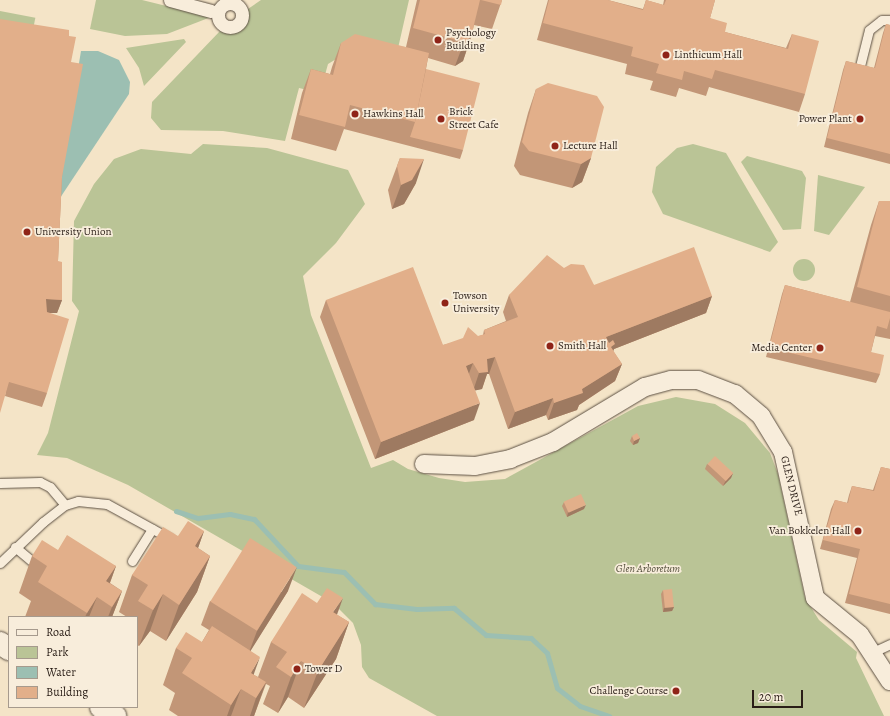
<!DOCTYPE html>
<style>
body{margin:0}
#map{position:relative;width:890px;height:716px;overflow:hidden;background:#f4e4c7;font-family:Alegreya,serif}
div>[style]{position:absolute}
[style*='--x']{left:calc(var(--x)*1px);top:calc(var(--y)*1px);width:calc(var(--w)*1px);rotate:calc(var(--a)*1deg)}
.green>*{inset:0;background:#bac496;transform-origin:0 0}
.round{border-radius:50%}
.water>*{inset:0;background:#9cbfb2}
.stream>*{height:5px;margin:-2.5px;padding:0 2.5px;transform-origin:2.5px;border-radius:2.5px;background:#9cbfb2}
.roads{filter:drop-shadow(0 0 1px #5c5043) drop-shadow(0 0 1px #5c5043)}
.service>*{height:9px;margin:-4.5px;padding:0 4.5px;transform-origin:4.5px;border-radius:4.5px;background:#f8eddb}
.pedestrian>*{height:13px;margin:-6.5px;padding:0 6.5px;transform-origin:6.5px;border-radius:6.5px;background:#f8eddb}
.pedestrian>.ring{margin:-6.5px;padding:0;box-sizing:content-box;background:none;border:13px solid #f8eddb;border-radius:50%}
.minor>*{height:18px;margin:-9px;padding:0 9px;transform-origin:9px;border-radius:9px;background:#f8eddb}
.tertiary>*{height:22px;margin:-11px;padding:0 11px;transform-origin:11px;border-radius:11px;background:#f8eddb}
.wall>*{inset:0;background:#c29677}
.shaded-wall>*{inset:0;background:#9e7a61}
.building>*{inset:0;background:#e2af8a;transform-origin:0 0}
.dots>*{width:11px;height:11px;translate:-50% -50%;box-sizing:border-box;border:2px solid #f8eddb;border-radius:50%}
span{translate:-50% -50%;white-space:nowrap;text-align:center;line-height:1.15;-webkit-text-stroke:3.5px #f8eddb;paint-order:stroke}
.poi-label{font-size:11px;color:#2a1e17}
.left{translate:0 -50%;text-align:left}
.right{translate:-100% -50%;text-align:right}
.street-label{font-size:11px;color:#2a1e17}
.park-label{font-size:11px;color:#55503d;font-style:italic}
.legend{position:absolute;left:8px;top:616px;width:130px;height:92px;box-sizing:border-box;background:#f8eddb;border:1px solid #a69a8d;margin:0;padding:5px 7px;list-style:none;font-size:12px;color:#2a1e17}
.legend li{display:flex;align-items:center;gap:8px;height:20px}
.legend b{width:20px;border:1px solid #a69a8d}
.scale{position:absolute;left:752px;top:690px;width:51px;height:18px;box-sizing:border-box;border:2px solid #2a1e17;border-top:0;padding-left:5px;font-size:12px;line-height:14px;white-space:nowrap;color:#2a1e17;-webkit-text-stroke:3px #f8eddb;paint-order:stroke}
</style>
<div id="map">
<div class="green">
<i style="clip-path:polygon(96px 0,142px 0,211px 17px,167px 34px,125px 36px,90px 29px)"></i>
<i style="clip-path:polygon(261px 0,409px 0,396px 57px,346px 53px,328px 64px,320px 93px,299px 88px,285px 141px,223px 131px,161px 130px,151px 118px,152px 102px,220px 31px,233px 33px,243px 27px,248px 9px)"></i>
<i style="left:0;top:11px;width:36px;height:11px;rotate:11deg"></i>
<i style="clip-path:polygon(184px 39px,186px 42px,144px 86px,139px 68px,126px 48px)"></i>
<i style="clip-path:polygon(203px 144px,267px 148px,348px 170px,365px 204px,336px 243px,303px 276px,311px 315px,371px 468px,393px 460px,408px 469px,439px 478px,465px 482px,505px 479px,638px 406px,676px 397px,715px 404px,745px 423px,770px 453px,778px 474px,805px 598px,819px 620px,857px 652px,856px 658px,884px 716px,437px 716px,369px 678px,362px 667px,361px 645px,353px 623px,333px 603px,128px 485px,67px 458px,37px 455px,48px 433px,79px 311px,72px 301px,74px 221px,94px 184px,114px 159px,141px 149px,191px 154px)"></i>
<i style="clip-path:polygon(693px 144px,726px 153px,778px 242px,770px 252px,663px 214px,652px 192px,656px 167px,677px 148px)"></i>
<i style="clip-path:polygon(747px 156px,802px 171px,806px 178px,801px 229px,783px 230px,741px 162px)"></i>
<i style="clip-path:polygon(818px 175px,865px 187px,829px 235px,814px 231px)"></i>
<i class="round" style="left:793px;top:259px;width:22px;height:22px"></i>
</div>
<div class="water">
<i style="clip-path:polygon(81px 51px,98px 51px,119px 60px,130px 82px,129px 94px,56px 204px)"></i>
</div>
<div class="stream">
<i style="--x:176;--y:511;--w:23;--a:18"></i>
<i style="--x:198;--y:518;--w:32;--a:-7"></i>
<i style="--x:230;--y:514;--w:25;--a:12"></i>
<i style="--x:254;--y:519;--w:64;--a:46.9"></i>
<i style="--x:298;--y:566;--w:46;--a:7.4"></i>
<i style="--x:344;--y:572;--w:45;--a:45.9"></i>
<i style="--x:375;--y:604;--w:42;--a:6.8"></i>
<i style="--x:417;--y:609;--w:37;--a:-2"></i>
<i style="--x:454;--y:608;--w:42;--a:40.2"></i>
<i style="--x:486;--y:635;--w:45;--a:3.8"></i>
<i style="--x:531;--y:638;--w:22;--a:43"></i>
<i style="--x:547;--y:653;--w:36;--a:74"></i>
<i style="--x:557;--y:688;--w:29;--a:38"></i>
<i style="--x:580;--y:706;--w:31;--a:19"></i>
</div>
<div class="roads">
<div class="service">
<i style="--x:858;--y:74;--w:45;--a:-76"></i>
<i style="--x:869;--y:30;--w:16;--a:-38"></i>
<i style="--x:882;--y:20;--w:8;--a:0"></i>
<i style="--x:0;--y:483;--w:40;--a:-1.4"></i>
<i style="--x:40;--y:482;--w:11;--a:27"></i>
<i style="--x:50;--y:487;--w:23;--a:50"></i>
<i style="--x:15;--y:547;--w:33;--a:40"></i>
<i style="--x:132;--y:561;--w:38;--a:-58"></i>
<i style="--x:0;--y:563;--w:59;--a:-43.6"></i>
<i style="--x:43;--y:522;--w:28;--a:-38"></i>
<i style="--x:65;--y:505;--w:14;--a:-17"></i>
<i style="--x:78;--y:501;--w:29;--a:6"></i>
<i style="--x:107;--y:504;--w:71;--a:28.7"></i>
<i style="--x:873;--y:652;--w:19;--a:-25"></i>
</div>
<div class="pedestrian">
<i style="--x:170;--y:0;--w:42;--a:15"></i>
<i class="ring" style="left:218px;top:3px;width:11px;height:11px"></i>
</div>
<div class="minor">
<i style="--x:424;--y:464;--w:51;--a:2.2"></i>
<i style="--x:475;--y:466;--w:36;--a:-11"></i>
<i style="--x:510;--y:459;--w:46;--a:-21.6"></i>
<i style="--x:553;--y:442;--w:107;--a:-30.9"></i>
<i style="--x:645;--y:387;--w:27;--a:-15"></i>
<i style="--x:671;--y:380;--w:27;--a:0"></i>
<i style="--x:698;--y:380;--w:40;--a:21"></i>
<i style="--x:735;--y:394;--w:34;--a:40"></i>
<i style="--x:761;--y:416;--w:42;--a:58.6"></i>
<i style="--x:783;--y:452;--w:149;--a:77.6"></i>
<i style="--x:815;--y:598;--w:58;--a:39.4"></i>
<i style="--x:860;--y:635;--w:55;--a:56.9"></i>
</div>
<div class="tertiary">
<i style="--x:0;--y:643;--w:11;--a:34"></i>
<i style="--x:101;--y:707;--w:17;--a:33"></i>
</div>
</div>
<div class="wall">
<i style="clip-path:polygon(417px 0,502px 0,492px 29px,474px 25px,471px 37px,463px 61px,455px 66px,428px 58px,426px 69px,463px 150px,460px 159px,344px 129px,336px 151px,291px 139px,302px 93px,311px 69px,330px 74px,332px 67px,341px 43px,406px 47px)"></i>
<i style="clip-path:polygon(548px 0,608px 0,643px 9px,646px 0,663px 5px,664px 0,715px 0,710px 18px,725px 32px,786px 48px,792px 34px,805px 94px,799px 112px,709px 87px,706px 96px,679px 88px,676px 97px,650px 90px,653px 81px,625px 74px,627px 64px,537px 40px)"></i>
<i style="clip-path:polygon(886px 24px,890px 25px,890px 164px,824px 147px,843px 70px,846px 61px,874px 68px,883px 33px)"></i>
<i style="clip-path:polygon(69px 36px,71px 62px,62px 177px,58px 261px,62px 300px,57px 313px,49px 313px,47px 393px,42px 407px,5px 396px)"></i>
<i style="clip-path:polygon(536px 89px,591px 158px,582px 182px,572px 188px,520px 175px,514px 166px,528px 113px)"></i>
<i style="clip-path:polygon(400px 158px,416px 183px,404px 204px,392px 209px,388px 190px)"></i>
<i style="clip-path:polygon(879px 201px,890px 201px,890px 339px,875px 336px,871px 352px,880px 374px,876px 383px,766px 357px,782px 294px,785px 285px,850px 302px,871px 225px)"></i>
<i style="clip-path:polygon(564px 268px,594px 285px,712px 296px,706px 313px,614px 349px,613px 351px,622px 364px,615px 381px,579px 405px,577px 410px,548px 420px,546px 415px,508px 429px,489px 374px,487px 374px,482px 389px,475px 390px,474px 420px,375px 459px,320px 317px,326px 300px,443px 345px,483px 335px,484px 330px,506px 321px,503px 312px,509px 295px)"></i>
<i style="clip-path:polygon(632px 436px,640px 438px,638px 443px,633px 445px,630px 441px)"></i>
<i style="clip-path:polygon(707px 464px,733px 473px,731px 478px,723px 486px,705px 469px)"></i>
<i style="clip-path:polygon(881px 467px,890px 469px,890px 614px,845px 603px,857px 558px,820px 549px,831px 509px,835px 500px,847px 503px,849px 495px,852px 486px,873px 490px)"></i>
<i style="clip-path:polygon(564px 502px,584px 509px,567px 517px,562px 506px)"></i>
<i style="clip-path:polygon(204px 531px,198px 548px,210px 556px,197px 592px,166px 641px,150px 631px,139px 646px,137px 645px,137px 617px,127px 617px,119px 612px,132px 575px,178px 536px)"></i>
<i style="clip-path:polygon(58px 550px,116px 566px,110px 583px,122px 591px,112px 617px,25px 617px,31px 601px,19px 593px,32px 556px)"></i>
<i style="clip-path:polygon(663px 590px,674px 607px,672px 611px,663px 612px,661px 594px)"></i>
<i style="clip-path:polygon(288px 591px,250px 651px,254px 675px,258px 677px,271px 642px,317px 603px,349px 622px,336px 659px,304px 708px,288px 697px,278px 713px,263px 704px,270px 686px,266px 684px,254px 716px,178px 716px,169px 710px,175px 693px,163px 685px,176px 648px,202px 642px,209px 630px,201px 625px,210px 601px)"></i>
</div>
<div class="shaded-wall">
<i style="clip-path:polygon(471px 37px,463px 61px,455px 66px,464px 42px)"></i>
<i style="clip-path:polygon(591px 158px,582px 182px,572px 188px,581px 164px)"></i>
<i style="clip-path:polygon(424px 159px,416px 183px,404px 204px,392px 209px,401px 185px)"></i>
<i style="clip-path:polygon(712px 296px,706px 313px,614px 349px,609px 362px,606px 337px)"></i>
<i style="clip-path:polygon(46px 299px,62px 300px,57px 313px,41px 313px)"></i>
<i style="clip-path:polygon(495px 357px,489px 374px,487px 374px,482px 389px,473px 391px,479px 373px,487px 359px)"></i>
<i style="clip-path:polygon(473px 363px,466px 381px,466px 366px)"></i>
<i style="clip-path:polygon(622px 364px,615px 381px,579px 405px,577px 410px,548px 420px,554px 403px,582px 389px)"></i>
<i style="clip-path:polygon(553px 398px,546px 415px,508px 429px,515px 412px)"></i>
<i style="clip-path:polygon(480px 403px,474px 420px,375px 459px,381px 442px)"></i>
<i style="clip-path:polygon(640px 438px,638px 443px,633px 445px,634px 441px)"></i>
<i style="clip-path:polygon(733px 473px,731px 478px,723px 486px,725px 482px)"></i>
<i style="clip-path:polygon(586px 505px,584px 509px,567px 517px,568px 512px)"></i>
<i style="clip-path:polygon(204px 531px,191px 568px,195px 546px)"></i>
<i style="clip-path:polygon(210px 556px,197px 592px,166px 641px,179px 605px)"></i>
<i style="clip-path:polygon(116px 566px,103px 601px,106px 581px)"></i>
<i style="clip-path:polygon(297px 567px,288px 591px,248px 655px,257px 631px)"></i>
<i style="clip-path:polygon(122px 591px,112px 617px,108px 617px,112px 607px)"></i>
<i style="clip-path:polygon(163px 594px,150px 631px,139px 646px,153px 610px)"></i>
<i style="clip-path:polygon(97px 597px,89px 617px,85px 617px,87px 613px)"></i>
<i style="clip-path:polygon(343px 598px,330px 634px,333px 612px)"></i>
<i style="clip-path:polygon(674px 607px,672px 611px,663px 612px,664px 608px)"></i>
<i style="clip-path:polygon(349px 622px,336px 659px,304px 708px,318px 671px)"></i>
<i style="clip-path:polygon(260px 657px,247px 693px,251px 673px)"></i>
<i style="clip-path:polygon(301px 661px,288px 697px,278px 713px,291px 677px)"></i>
<i style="clip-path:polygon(266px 682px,254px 716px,250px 716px,256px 698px)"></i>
<i style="clip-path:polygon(241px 689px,231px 716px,227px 716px,231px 705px)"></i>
</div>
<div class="building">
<i style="clip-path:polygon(420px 0,480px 0,471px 37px,464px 42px,413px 28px)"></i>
<i style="clip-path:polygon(481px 0,502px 0,501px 5px)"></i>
<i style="clip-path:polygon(549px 0,608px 0,643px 10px,646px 0,664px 5px,666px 0,715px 0,710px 18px,727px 23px,725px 32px,788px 49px,792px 34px,819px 41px,805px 94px,715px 70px,712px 79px,684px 71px,682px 80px,656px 73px,659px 64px,631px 56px,633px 47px,543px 23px)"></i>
<i style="clip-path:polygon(0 19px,69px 30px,69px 36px,76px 37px,71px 62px,83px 64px,62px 177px,58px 261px,62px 262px,62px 300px,46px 299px,47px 312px,69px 319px,47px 393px,9px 382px,0 413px)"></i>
<i style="clip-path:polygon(886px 24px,890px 25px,890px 154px,827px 138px,846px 61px,875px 68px)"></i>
<i style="clip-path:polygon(355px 34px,429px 53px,415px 122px,350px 105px,345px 127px,299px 115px,311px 69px,333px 75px,341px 43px)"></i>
<i style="clip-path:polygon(426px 69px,480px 83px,463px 150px,410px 137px,415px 122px)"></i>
<i style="clip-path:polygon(548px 83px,597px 96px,604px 107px,591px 158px,581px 164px,529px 151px,522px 142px,536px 89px)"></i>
<i style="clip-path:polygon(400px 158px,424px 159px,412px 180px,401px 185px,397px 166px)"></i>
<i style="clip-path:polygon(879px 201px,890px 201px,890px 296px,857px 287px)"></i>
<i style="clip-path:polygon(694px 247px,712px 296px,606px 337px,609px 343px,613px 340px,615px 344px,611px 347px,622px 364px,582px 389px,583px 393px,554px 403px,553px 398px,515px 412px,495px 357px,487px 359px,488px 372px,479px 373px,473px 363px,466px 366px,480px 403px,381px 442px,326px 300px,413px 267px,443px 345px,463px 338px,468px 327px,478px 336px,485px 334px,484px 330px,518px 317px,509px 295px,547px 255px,564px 268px,571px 264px,584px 265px,594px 285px)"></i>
<i style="clip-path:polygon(785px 285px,890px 312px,890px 318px,887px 329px,877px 326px,871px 352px,884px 355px,880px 374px,769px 348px)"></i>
<i style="clip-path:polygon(637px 433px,640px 438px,634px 441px,632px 436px)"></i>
<i style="left:715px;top:456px;width:25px;height:11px;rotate:43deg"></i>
<i style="clip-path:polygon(881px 467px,890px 469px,890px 604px,849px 594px,860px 549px,823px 540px,835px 500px,848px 503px,852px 486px,874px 491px)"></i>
<i style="left:581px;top:494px;width:12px;height:19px;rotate:66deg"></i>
<i style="clip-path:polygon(188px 521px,204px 531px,195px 546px,210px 556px,179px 605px,163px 594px,153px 610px,138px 601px,148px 585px,132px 575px,163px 527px,178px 536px)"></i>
<i style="clip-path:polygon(67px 535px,116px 566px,106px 581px,122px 591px,112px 607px,97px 597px,87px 613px,38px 582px,47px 566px,32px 556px,42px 540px,58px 550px)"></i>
<i style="left:250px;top:538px;width:55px;height:75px;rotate:32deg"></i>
<i style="clip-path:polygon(327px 588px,343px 598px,333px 612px,349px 622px,318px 671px,301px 661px,291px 677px,276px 667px,287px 652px,271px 642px,302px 593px,317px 603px)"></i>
<i style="left:672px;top:589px;width:18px;height:9px;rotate:84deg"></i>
<i style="clip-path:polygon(212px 626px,260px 657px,251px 673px,266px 682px,256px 698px,241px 689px,231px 705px,182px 673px,192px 658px,176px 648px,186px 632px,202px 642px)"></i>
</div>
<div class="dots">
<i style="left:438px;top:40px;background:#8f2418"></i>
<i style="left:666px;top:55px;background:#8f2418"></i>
<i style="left:355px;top:114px;background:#8f2418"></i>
<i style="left:441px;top:119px;background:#8f2418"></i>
<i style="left:860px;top:119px;background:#8f2418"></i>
<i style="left:555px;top:146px;background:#8f2418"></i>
<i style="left:27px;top:232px;background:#8f2418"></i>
<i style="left:445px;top:303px;background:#8f2418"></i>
<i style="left:550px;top:346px;background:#8f2418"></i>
<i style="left:820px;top:348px;background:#8f2418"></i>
<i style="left:858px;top:531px;background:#8f2418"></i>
<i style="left:297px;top:669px;background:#8f2418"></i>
<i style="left:676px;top:691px;background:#8f2418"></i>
</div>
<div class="poi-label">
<span class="left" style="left:446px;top:40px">Psychology<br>Building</span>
<span class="left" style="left:674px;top:55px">Linthicum Hall</span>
<span class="left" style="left:449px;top:119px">Brick<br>Street Cafe</span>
<span class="left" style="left:363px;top:114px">Hawkins Hall</span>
<span class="right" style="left:852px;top:119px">Power Plant</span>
<span class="left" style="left:563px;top:146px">Lecture Hall</span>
<span class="left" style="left:35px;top:232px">University Union</span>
<span class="left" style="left:453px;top:303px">Towson<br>University</span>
<span class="left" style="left:558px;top:346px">Smith Hall</span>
<span class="right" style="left:812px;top:348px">Media Center</span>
<span class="right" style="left:850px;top:531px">Van Bokkelen Hall</span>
<span class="left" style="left:305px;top:669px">Tower D</span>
<span class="right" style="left:668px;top:691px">Challenge Course</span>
</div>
<div class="street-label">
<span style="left:791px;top:486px;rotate:76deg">GLEN DRIVE</span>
</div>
<div class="park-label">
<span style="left:648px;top:569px">Glen Arboretum</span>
</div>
<ul class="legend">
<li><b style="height:5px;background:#f8eddb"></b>Road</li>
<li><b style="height:11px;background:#bac496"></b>Park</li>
<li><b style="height:11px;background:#9cbfb2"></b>Water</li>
<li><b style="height:11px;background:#e2af8a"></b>Building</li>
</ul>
<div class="scale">20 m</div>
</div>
